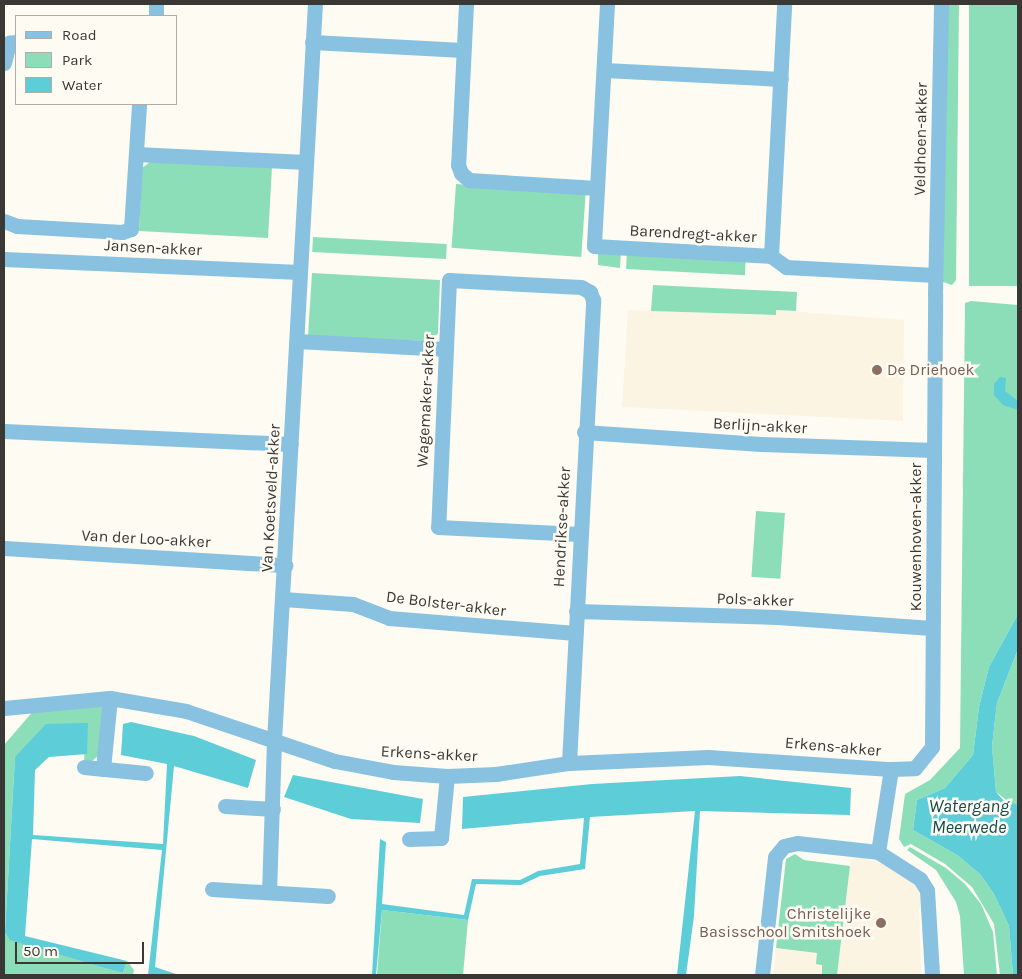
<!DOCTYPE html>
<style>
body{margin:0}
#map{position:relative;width:1022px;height:979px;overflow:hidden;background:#fefbf3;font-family:Karla,sans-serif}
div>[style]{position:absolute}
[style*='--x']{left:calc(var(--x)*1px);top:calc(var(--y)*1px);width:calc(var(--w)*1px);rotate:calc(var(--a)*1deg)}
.built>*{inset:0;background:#fcf4e3}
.green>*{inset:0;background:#8bdeb8;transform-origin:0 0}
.water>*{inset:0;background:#5dcdd8}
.minor>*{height:15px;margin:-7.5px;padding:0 7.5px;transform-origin:7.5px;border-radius:7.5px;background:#89c1e0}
.dots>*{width:14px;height:14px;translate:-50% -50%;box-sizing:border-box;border:2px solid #fefbf3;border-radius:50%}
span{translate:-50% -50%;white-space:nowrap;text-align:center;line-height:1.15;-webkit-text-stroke:5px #fefbf3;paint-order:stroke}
.street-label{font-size:16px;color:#3a3834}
.education-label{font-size:16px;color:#785e54}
.left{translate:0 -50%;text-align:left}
.right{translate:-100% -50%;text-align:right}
.water-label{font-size:18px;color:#14474c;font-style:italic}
.frame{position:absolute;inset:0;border:5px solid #3a3834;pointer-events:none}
.legend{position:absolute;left:15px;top:15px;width:162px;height:90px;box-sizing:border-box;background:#fefbf3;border:1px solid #b0ada7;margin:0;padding:6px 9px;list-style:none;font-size:15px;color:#3a3834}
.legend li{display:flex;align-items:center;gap:10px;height:25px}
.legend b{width:25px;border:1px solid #b0ada7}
.scale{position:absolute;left:15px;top:942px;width:129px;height:22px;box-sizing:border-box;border:2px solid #3a3834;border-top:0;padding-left:6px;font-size:15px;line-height:18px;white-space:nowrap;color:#3a3834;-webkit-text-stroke:4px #fefbf3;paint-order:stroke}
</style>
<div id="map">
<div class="built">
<i style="clip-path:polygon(628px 310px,775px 315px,776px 310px,904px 320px,903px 421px,622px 407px)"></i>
<i style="clip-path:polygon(859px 857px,892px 867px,917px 884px,923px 895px,923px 907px,919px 908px,921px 975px,837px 975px,851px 860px)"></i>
<i style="clip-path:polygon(776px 948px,817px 953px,822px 965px,822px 975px,773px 975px)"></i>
</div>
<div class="green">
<i style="clip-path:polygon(946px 4px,959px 4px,956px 280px,952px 285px,940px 281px,943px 267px)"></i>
<i style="left:969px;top:4px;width:49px;height:282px"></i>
<i style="clip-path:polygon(150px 162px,272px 167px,268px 238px,139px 231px,142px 168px)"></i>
<i style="left:456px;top:184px;width:130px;height:64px;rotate:4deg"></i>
<i style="left:313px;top:237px;width:134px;height:15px;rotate:3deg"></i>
<i style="clip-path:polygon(598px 250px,621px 251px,620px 268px,598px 265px)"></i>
<i style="left:627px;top:251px;width:119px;height:18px;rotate:3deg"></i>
<i style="clip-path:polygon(312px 273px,440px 280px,438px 333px,434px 339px,426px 341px,308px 336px)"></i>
<i style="clip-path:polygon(653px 285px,797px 292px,796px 311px,776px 310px,776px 315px,651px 311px)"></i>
<i style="clip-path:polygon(971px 301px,1018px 305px,1018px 614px,989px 667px,979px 707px,973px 755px,945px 788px,917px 800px,913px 830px,957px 855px,980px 874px,994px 894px,1009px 926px,1013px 975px,1000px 975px,994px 924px,972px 887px,945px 864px,911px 844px,904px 847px,899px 839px,905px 794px,930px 780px,960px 748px,965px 303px)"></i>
<i style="left:756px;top:511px;width:29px;height:66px;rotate:4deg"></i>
<i style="clip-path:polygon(1018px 649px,1018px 805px,1013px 805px,996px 792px,992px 746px,997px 703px)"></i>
<i style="clip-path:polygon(101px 704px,106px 713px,102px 753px,92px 761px,84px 761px,87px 723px,15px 757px,5px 932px,123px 973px,127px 961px,134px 970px,133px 975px,4px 975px,4px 745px,35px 709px)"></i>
<i style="clip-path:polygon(910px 847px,946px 868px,965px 884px,981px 904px,993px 932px,997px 975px,964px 975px,960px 916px,956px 902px,936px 870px,907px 850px)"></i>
<i style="clip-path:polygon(795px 854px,804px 860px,850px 866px,837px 975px,822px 975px,822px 965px,816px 964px,817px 953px,776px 948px,786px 859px)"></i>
<i style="clip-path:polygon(382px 910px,468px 920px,463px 975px,377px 975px)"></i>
</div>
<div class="water">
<i style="clip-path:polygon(1000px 377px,1006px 378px,1005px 391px,1018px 401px,1018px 410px,1003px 405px,994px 395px,994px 384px)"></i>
<i style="clip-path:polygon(1018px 614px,1018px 649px,997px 703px,992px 746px,996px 792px,1004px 801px,1018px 805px,1018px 975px,1013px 975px,1009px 926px,994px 894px,980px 874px,957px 855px,913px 830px,917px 800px,945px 788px,973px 755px,979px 707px,989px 667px)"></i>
<i style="clip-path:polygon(131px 722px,194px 736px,256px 760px,248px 788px,174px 766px,155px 967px,179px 975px,148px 975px,162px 850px,32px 839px,25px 936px,127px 961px,123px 973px,10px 940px,5px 932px,15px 757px,46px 724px,88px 723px,87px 754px,49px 757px,35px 770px,33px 835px,163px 844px,167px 764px,121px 755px,123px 724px)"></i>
<i style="clip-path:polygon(293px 775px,423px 799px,420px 823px,351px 819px,284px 797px)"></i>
<i style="clip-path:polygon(740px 776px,851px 788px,850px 815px,700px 811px,694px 916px,686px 975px,677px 975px,695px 811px,590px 817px,585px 869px,540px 876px,521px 885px,476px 884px,468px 920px,382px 910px,376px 975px,372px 975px,380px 839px,386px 842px,382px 904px,464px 915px,472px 879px,520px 880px,538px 871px,580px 864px,584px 818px,462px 829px,463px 797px,592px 784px)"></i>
</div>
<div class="minor">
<i style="--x:466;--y:4;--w:161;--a:92.8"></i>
<i style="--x:458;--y:165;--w:9;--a:69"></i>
<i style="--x:461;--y:173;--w:11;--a:41"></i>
<i style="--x:469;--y:180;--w:128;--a:3.6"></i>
<i style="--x:607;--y:4;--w:242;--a:93.1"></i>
<i style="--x:594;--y:246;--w:177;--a:3.2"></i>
<i style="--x:771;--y:256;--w:19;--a:36"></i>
<i style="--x:786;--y:267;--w:149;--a:3.1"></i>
<i style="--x:156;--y:16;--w:12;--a:-90"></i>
<i style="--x:312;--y:42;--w:151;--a:3"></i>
<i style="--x:4;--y:63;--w:21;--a:-76"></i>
<i style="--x:9;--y:43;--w:7;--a:-8"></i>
<i style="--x:604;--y:70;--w:177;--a:2.9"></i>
<i style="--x:136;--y:154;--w:170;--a:2.7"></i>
<i style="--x:4;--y:221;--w:14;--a:21"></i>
<i style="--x:17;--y:226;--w:105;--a:3.3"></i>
<i style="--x:122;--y:232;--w:9;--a:-18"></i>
<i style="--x:131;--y:229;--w:125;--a:-86.3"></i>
<i style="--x:771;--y:256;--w:252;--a:-87"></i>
<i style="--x:4;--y:259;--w:296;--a:2.5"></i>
<i style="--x:297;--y:341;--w:149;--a:3.1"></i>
<i style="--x:4;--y:431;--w:287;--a:2.6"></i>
<i style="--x:584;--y:432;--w:177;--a:3.9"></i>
<i style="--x:761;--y:444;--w:173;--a:2"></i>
<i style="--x:4;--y:548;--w:282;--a:3.5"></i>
<i style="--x:283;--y:599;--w:70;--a:4.1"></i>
<i style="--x:353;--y:604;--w:39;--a:21"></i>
<i style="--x:389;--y:618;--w:187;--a:4.6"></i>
<i style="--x:576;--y:611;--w:202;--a:1.7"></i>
<i style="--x:778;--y:617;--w:154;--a:4.1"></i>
<i style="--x:4;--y:708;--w:106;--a:-5.4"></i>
<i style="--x:110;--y:698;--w:77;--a:9.7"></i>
<i style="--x:186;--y:711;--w:157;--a:18.6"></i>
<i style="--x:335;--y:761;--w:59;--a:10.7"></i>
<i style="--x:393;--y:772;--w:54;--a:4.2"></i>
<i style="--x:447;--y:776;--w:49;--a:-2.3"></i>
<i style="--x:496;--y:774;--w:74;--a:-8.6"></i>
<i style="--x:569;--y:763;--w:139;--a:-2.5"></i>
<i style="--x:708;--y:757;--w:183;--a:3.8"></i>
<i style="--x:891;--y:769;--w:24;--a:-2"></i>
<i style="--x:915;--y:768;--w:27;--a:-51"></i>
<i style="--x:932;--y:747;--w:453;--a:-89.6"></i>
<i style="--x:935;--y:294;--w:290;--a:-88.8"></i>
<i style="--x:569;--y:763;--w:464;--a:-87"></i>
<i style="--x:593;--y:300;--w:9;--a:-111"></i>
<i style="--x:590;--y:292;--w:10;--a:-151"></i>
<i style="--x:581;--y:287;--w:132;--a:-177"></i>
<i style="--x:449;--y:280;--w:247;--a:92.5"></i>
<i style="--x:438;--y:527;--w:141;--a:2.8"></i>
<i style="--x:84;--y:767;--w:62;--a:5.5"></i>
<i style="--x:103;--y:769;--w:71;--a:-84.4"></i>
<i style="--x:891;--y:769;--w:84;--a:98.9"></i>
<i style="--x:878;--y:852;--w:50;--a:32.7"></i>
<i style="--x:920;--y:879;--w:13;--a:58"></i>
<i style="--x:927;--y:890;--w:85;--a:86.6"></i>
<i style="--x:225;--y:806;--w:48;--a:3.6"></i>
<i style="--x:409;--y:839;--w:32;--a:-2"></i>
<i style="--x:441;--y:838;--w:62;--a:-84.5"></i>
<i style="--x:212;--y:889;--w:116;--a:3.5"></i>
<i style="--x:269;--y:892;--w:151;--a:-88.1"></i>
<i style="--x:274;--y:741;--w:738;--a:-86.82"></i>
<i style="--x:762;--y:975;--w:119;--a:-83.7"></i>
<i style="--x:775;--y:857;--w:14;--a:-51"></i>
<i style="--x:784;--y:846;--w:13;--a:-13"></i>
<i style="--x:797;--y:843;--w:81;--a:6.3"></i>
</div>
<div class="dots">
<i style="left:877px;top:370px;background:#8d6e63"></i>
<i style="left:881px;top:923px;background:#8d6e63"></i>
</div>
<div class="street-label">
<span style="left:921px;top:139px;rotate:-89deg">Veldhoen-akker</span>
<span style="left:693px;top:234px;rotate:3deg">Barendregt-akker</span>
<span style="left:153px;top:248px;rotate:3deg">Jansen-akker</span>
<span style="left:426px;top:401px;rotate:-87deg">Wagemaker-akker</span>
<span style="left:760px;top:426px;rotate:3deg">Berlijn-akker</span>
<span style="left:271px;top:498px;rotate:-87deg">Van Koetsveld-akker</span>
<span style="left:562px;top:527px;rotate:-87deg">Hendrikse-akker</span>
<span style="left:916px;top:537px;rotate:-90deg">Kouwenhoven-akker</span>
<span style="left:146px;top:539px;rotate:3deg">Van der Loo-akker</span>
<span style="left:755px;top:600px;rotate:2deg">Pols-akker</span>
<span style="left:446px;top:604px;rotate:7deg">De Bolster-akker</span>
<span style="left:833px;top:747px;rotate:5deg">Erkens-akker</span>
<span style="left:429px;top:754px;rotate:3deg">Erkens-akker</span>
</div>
<div class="education-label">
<span class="left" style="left:887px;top:370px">De Driehoek</span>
<span class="right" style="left:871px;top:923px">Christelijke<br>Basisschool Smitshoek</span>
</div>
<div class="water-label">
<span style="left:969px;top:817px">Watergang<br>Meerwede</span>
</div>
<div class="frame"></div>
<ul class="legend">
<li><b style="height:6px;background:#89c1e0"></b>Road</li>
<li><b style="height:14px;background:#8bdeb8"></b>Park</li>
<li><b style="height:14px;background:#5dcdd8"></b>Water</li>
</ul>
<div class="scale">50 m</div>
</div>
